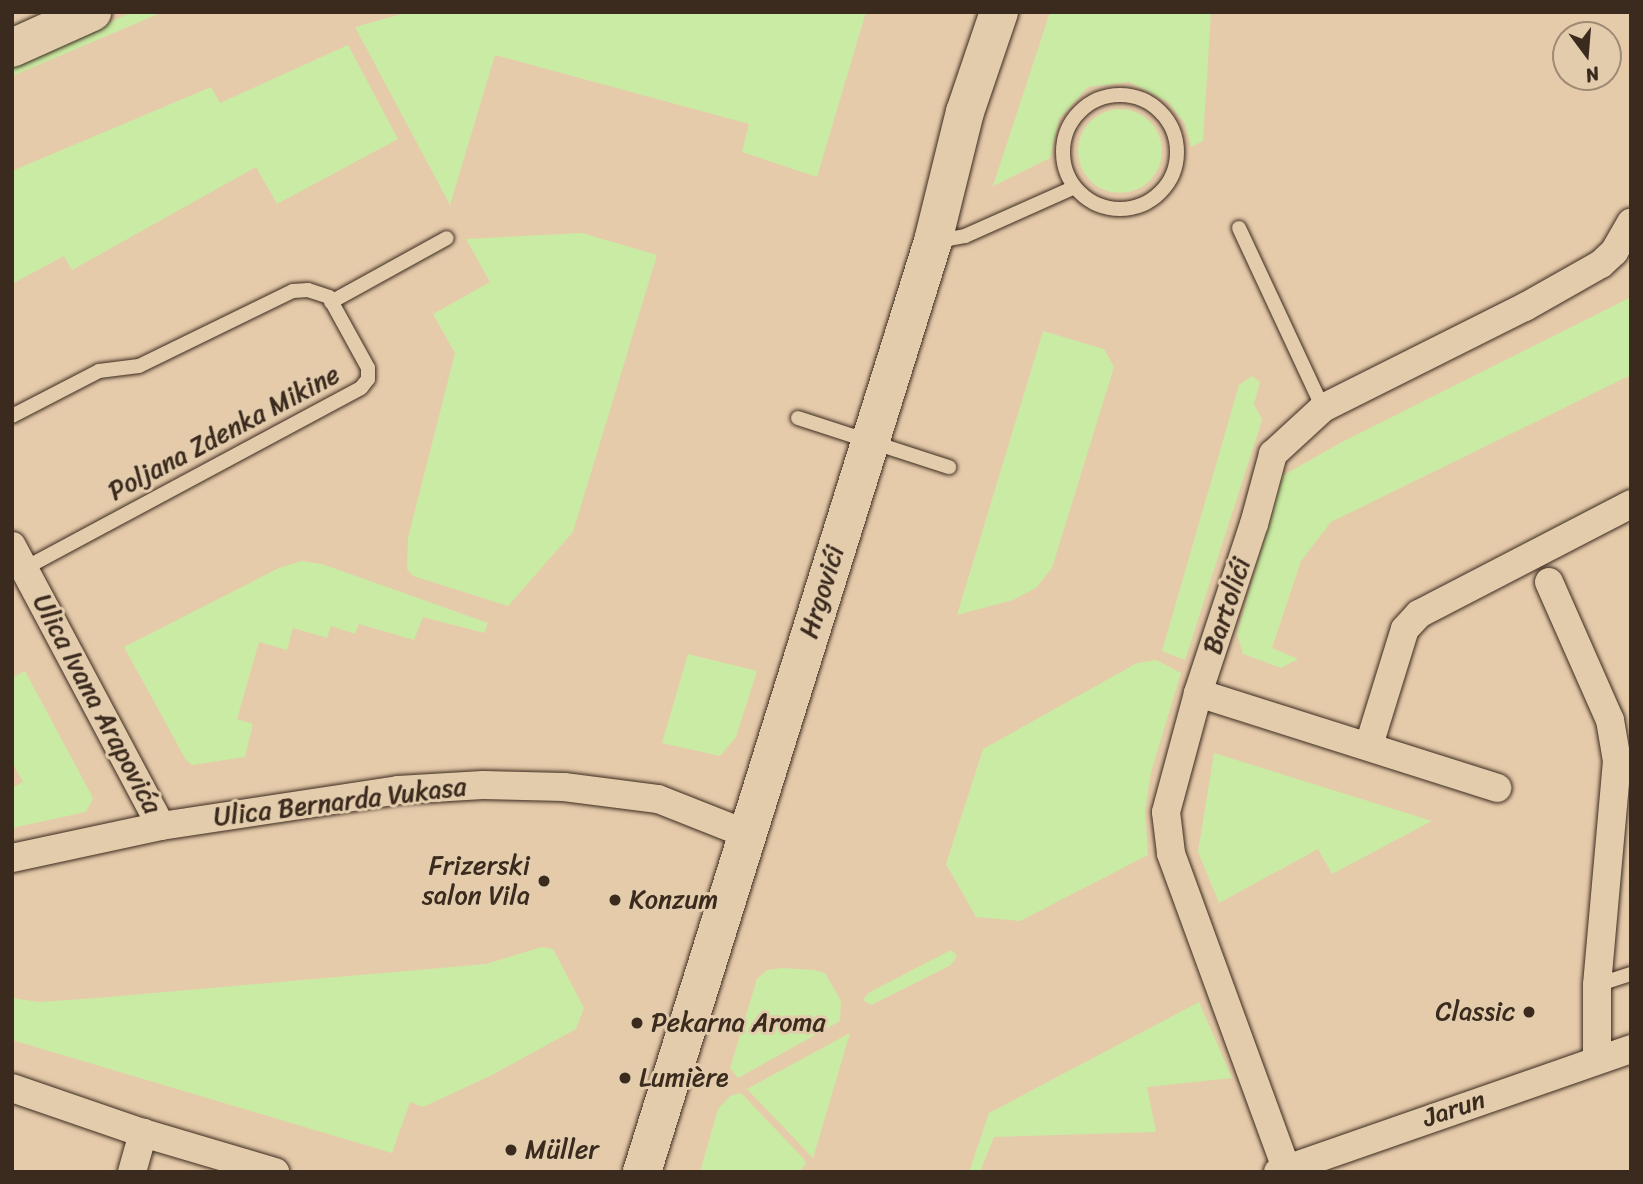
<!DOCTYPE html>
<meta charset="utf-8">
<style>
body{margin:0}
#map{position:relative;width:1643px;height:1184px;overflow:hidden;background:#e6cbab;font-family:Sriracha,sans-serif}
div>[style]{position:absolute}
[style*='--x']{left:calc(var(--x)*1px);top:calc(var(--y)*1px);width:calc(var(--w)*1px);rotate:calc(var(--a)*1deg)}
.green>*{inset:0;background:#caeba3}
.round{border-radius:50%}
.roads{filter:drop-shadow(0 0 2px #3b2a1e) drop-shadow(0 0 2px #3b2a1e)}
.lane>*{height:14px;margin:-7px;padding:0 7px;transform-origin:7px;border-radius:7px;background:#e2ccac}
.lane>.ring{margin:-7px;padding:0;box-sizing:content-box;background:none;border:14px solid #e2ccac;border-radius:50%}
.street>*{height:28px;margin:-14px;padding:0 14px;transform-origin:14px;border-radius:14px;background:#e2ccac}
.secondary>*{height:38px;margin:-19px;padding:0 19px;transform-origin:19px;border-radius:19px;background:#e2ccac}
.dots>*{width:19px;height:19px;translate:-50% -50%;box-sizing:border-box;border:4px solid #e2ccac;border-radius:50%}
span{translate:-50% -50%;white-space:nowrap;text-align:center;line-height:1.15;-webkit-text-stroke:6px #e2ccac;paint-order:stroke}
.street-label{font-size:26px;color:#3b2a1e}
.poi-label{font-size:26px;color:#3b2a1e}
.right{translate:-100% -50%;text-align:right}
.left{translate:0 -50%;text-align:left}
.frame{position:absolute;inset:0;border:14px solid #3b2a1e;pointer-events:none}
.north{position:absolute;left:1552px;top:21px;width:70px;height:70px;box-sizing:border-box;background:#e2ccac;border:2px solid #9f8b73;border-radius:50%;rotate:164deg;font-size:19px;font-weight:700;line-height:28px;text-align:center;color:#3b2a1e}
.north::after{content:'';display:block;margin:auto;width:24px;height:32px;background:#3b2a1e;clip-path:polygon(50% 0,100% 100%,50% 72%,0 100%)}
</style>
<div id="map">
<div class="green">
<i style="clip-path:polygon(133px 12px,163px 12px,12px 76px,12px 64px)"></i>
<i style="clip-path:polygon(409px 12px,866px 12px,817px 177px,742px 152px,749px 124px,495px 55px,450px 205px,355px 27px)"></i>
<i style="clip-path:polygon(1050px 12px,1211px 12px,1203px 141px,1191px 147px,1185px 124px,1168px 102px,1129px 82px,1088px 87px,1059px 119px,1050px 158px,993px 186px)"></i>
<i style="clip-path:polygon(348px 45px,398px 139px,277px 204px,256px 167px,72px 270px,64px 256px,12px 284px,12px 171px,211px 87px,220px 103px)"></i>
<i class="round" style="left:1078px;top:109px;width:84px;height:84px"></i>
<i style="clip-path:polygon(582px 233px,657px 255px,573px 532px,508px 606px,413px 576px,407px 569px,408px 538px,455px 353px,433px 314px,490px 282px,466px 239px)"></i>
<i style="clip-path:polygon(1631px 297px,1631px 375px,1331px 522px,1301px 561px,1272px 648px,1298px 659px,1281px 668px,1243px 654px,1237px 634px,1282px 476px,1342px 442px)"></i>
<i style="clip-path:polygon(1043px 331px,1104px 349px,1114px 367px,1052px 568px,1036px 588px,1013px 600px,957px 615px)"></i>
<i style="clip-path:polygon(1252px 376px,1260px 382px,1254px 404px,1262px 420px,1185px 660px,1162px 651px,1239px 385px)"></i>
<i style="clip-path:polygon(301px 561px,322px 564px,488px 623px,484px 633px,423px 617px,414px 640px,359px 624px,355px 634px,331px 626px,327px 638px,293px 628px,287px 650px,259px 642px,237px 719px,253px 724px,245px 757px,192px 765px,186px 760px,124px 647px,279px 568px)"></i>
<i style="clip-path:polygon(688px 654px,757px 671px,736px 737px,720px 756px,662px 743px)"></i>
<i style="clip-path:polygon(1156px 660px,1181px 673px,1151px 772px,1145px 811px,1148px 855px,1020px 921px,976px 917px,946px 864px,983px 749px,1137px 663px)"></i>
<i style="clip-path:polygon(25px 671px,93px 798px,86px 812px,12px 828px,12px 788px,23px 782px,12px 762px,12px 678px)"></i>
<i style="clip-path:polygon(1214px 753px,1432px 821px,1332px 874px,1318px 849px,1219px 903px,1198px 852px)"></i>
<i style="clip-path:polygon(542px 947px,553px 949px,584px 1008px,576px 1029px,490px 1076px,423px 1107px,410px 1102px,392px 1153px,12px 1040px,12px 998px,39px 1002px,97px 998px,486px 964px)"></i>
<i style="clip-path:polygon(951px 950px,957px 956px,951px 965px,871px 1005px,863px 1000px,868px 993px)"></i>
<i style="clip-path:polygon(783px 968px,814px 970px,825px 973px,841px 1001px,840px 1021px,738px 1078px,730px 1068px,757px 979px,767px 970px)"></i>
<i style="clip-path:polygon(1199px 1002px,1232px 1078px,1147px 1087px,1156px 1132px,994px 1137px,980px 1172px,969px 1172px,989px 1113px)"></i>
<i style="clip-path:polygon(850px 1033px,813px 1158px,747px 1089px)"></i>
<i style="clip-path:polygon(741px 1093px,803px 1158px,806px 1163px,802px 1169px,798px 1172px,700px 1172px,718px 1109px,730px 1096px)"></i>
</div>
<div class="roads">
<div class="lane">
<i class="ring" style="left:1063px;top:95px;width:100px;height:100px"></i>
<i style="--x:1239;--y:228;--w:199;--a:65"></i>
<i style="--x:937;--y:241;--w:28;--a:-10"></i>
<i style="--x:965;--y:236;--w:120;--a:-24"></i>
<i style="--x:331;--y:302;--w:132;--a:-28.9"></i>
<i style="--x:12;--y:416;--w:98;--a:-27.3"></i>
<i style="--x:99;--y:371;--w:40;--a:-7.1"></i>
<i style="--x:139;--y:366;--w:171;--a:-26"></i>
<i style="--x:293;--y:291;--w:15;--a:-4"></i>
<i style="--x:308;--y:290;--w:22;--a:18"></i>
<i style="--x:329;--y:297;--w:81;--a:61.2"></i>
<i style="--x:368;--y:368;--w:11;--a:90"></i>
<i style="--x:368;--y:379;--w:11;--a:128"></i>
<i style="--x:361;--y:388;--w:381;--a:151.8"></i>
<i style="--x:798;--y:418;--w:159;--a:18"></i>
<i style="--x:1597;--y:985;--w:36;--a:-18"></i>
</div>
<div class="street">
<i style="--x:12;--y:546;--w:317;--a:62"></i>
<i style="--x:1549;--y:582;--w:151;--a:66.2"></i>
<i style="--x:1610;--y:720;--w:42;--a:80.3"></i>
<i style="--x:1617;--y:761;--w:225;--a:95.1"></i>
<i style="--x:1597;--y:985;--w:74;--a:90"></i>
<i style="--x:1198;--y:693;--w:314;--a:17.6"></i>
<i style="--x:1369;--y:745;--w:121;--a:-72.8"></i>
<i style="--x:1405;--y:629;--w:21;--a:-47"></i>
<i style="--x:1419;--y:614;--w:239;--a:-27.4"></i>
<i style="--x:12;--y:858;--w:152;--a:-12.1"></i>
<i style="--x:161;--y:826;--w:240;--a:-8.6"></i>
<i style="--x:398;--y:790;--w:85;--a:-3.4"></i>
<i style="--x:483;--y:785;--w:81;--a:1.4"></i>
<i style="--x:564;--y:787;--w:95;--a:7.3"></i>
<i style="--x:658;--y:799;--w:98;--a:21.6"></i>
<i style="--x:12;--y:1088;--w:139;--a:19"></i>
<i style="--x:143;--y:1133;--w:138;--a:16.5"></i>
<i style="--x:1286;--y:1168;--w:335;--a:-110.1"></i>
<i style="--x:1171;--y:853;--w:41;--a:-97"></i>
<i style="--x:1166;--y:812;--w:123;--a:-74.9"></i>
<i style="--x:1198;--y:693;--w:178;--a:-71.7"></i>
<i style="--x:1254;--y:524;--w:73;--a:-74.8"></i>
<i style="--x:1273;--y:454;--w:68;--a:-42.6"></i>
<i style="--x:1323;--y:408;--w:226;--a:-26.6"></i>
<i style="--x:1525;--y:307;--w:87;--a:-29.5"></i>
<i style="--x:1601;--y:264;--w:18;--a:-43"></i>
<i style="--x:1614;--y:252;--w:34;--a:-60"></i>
<i style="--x:132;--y:1172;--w:41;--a:-74.2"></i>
<i style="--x:1278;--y:1172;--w:374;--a:-19.2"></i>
</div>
<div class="secondary">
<i style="--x:12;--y:48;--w:88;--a:-24.2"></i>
<i style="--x:642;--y:1172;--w:975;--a:-72.64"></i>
<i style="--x:933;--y:241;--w:133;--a:-76.1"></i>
<i style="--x:965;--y:112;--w:106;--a:-71.2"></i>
</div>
</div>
<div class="dots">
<i style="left:544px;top:881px;background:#3b2a1e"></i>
<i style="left:615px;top:900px;background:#3b2a1e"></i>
<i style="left:1529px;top:1012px;background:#3b2a1e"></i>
<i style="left:637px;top:1023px;background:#3b2a1e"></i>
<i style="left:625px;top:1078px;background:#3b2a1e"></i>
<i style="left:511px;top:1150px;background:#3b2a1e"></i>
</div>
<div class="street-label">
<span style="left:224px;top:433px;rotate:-28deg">Poljana Zdenka Mikine</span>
<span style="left:822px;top:592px;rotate:-73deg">Hrgovići</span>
<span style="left:1227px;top:606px;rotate:-72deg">Bartolići</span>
<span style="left:97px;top:704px;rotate:62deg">Ulica Ivana Arapovića</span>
<span style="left:340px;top:802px;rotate:-7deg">Ulica Bernarda Vukasa</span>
<span style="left:1454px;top:1109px;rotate:-19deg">Jarun</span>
</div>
<div class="poi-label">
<span class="right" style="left:530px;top:881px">Frizerski<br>salon Vila</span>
<span class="left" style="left:629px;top:900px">Konzum</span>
<span class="right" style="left:1515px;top:1012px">Classic</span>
<span class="left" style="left:651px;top:1023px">Pekarna Aroma</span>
<span class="left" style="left:639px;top:1078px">Lumière</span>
<span class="left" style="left:525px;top:1150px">Müller</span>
</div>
<div class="frame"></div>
<div class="north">N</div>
</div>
